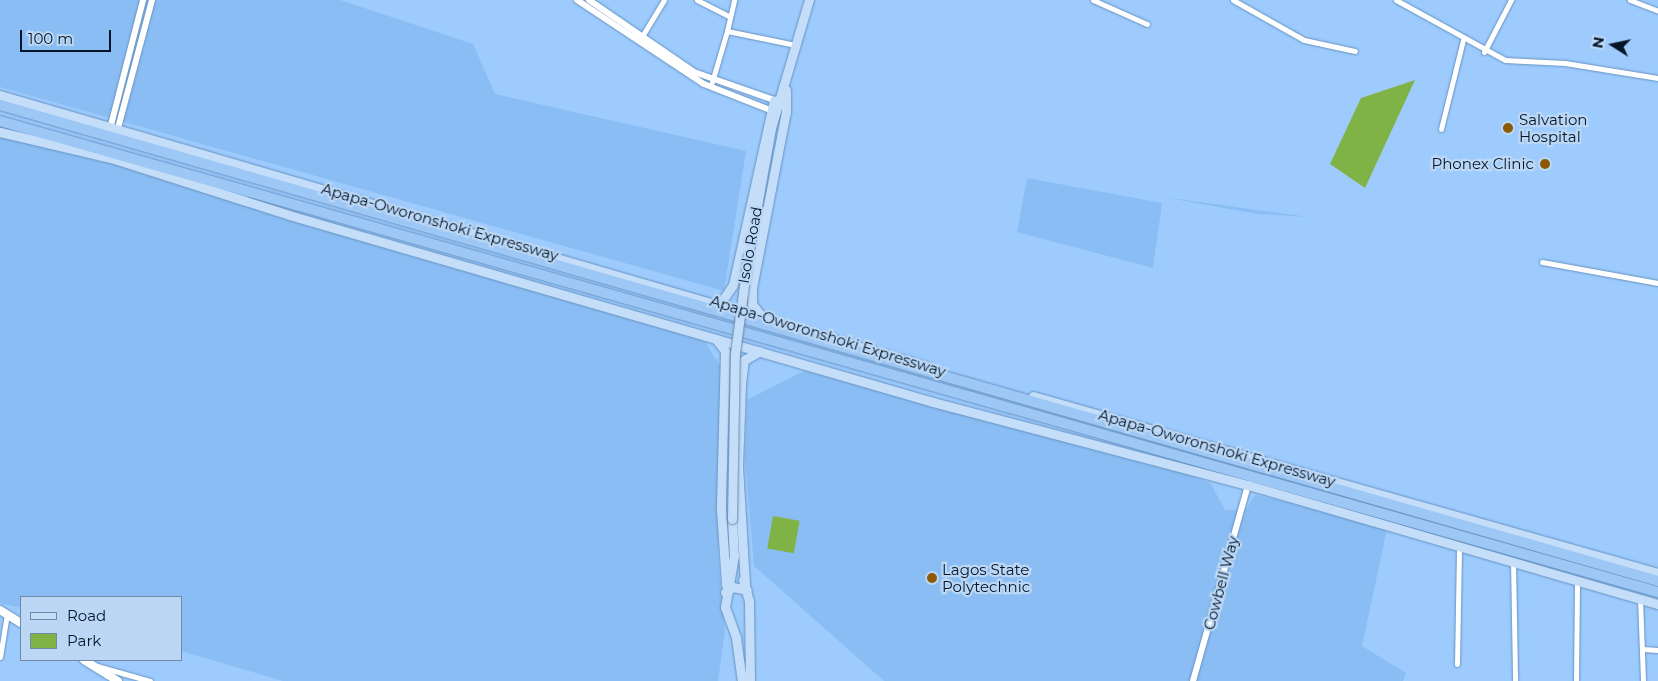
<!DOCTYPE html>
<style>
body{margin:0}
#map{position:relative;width:1658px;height:681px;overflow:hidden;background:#9dcbfe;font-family:Montserrat,sans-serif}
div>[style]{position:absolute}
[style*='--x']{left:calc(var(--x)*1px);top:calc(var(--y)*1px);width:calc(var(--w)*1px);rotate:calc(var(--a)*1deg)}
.built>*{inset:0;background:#8abdf3}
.green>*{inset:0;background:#80b346;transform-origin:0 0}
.roads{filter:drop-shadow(0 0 1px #6793c2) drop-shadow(0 0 1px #6793c2)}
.minor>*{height:5px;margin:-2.5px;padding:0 2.5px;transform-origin:2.5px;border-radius:2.5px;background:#fff}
.tertiary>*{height:6px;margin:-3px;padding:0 3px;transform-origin:3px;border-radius:3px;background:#fff}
.secondary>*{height:8px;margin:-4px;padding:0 4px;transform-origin:4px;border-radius:4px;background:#fff}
.primary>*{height:9px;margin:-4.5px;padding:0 4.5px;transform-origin:4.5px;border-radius:4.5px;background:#c4ddf8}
.motorway>*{height:10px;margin:-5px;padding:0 5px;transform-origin:5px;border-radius:5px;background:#9dc7f4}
.bridges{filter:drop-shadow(0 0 1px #6789ac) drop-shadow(0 0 1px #6789ac)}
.primary-bridge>*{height:9px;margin:-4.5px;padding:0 4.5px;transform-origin:4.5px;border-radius:4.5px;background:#c4ddf8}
.dots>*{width:14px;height:14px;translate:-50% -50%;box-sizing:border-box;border:2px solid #bbd7f5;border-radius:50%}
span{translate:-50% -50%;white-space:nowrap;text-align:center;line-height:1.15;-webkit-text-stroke:4.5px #bbd7f5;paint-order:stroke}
.poi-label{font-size:15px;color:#041527}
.left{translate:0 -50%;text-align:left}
.right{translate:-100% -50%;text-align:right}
.street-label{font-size:15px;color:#041527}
.legend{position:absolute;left:20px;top:596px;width:162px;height:65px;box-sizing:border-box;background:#bbd7f5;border:1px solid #7289a3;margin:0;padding:6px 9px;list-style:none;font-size:15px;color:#041527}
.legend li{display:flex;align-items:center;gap:10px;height:25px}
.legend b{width:25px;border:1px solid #7289a3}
.north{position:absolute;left:1588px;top:20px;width:50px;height:50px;-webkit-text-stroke:4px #bbd7f5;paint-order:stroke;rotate:280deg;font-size:14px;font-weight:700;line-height:20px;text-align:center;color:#041527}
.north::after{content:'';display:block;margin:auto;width:18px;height:22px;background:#041527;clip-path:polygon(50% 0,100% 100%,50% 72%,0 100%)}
.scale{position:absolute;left:20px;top:30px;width:91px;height:22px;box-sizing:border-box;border:2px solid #041527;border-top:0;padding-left:6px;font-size:15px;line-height:18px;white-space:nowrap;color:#041527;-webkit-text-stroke:4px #bbd7f5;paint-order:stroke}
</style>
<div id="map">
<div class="built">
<i style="clip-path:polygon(0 0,340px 0,473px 44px,495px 94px,746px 151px,724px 291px,0 87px)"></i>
<i style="clip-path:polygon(0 133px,101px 162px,112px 160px,703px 339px,721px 367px,718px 557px,725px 631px,718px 681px,283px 681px,181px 651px,181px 597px,21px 597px,21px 608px,0 603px)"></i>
<i style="clip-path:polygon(1027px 178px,1162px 203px,1153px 268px,1017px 232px)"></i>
<i style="clip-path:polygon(1163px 197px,1309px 217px,1257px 214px)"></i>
<i style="clip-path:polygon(804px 371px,1141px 452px,1211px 484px,1225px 510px,1246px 510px,1255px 495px,1388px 524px,1362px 646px,1406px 673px,1403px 681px,884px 681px,754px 566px,745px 459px,747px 400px)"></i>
</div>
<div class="green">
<i style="clip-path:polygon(1415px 80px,1365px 188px,1330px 164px,1361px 98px)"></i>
<i style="left:773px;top:516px;width:27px;height:33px;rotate:10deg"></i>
</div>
<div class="roads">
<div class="minor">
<i style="--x:697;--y:0;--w:37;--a:27"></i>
<i style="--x:1093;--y:0;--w:59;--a:24"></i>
<i style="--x:1233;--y:0;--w:81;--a:29.4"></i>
<i style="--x:1304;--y:40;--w:52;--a:12.2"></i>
<i style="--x:1396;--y:0;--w:124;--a:28.8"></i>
<i style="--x:1505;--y:60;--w:60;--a:2.9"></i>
<i style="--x:1565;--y:63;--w:94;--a:9.2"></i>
<i style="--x:1630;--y:0;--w:30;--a:21"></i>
<i style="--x:727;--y:31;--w:32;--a:-77"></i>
<i style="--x:641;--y:38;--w:44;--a:-58.8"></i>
<i style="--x:1484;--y:52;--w:59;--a:-62.6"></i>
<i style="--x:712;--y:82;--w:53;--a:-73.6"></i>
<i style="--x:727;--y:31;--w:65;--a:11.5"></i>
<i style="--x:1441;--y:129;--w:92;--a:-76.1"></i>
<i style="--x:1542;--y:262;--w:118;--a:10.3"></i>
<i style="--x:1513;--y:561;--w:120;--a:89"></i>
<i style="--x:1640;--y:598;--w:83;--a:87.9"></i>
<i style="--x:1643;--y:649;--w:15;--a:4"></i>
<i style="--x:0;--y:657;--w:44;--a:-80.8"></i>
<i style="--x:1457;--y:664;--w:118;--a:-89"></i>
<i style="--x:97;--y:666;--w:55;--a:15.8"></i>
<i style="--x:1576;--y:681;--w:101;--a:-89.4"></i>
</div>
<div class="tertiary">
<i style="--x:577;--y:0;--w:152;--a:33.5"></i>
<i style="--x:704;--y:84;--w:71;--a:21.5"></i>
<i style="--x:589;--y:0;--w:127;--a:34.4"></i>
<i style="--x:694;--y:72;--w:85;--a:19.3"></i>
<i style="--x:111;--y:125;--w:129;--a:-75.6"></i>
<i style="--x:118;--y:128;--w:132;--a:-75.1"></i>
<i style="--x:1193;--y:681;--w:204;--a:-74.3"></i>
</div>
<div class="secondary">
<i style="--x:0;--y:610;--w:25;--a:32"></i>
<i style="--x:84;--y:660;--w:40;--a:32"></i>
</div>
<div class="primary">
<i style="--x:0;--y:95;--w:968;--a:16.32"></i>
<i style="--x:0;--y:132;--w:117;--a:13.3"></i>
<i style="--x:114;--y:159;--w:184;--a:17.7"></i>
<i style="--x:289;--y:215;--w:671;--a:16.19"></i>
<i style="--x:933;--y:402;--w:326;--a:14.8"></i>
<i style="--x:1248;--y:485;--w:427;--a:16.2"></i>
<i style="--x:748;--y:256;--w:130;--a:-79.8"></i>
<i style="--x:771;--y:128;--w:134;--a:-73.5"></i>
<i style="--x:720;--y:304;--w:23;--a:-56"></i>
<i style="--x:733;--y:285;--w:189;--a:-77.5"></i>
<i style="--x:760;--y:314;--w:13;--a:-129"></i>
<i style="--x:752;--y:304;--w:16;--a:-90"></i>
<i style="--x:752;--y:288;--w:179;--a:-79.1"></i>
<i style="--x:786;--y:112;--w:22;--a:-90"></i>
<i style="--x:716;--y:339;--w:15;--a:53"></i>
<i style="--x:725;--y:351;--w:158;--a:91.5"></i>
<i style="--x:721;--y:509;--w:76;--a:86.2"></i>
<i style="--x:1033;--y:396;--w:650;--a:15.81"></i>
<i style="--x:732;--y:519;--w:37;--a:87"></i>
<i style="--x:734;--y:556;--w:52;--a:100"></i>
<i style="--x:725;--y:607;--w:33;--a:70"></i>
<i style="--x:736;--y:638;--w:43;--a:82.1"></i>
<i style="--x:743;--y:580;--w:22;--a:74"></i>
<i style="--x:749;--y:601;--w:80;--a:89.3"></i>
<i style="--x:745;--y:584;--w:117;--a:-93.4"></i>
<i style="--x:738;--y:467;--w:83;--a:-87.9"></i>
<i style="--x:741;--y:384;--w:24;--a:-83"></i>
<i style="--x:744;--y:360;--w:18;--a:-29"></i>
<i style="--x:725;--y:592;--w:9;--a:-32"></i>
<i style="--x:733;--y:587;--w:14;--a:12"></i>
</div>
<div class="motorway">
<i style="--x:0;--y:105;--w:1725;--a:16.02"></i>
<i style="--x:0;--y:121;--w:1724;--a:15.86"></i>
</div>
</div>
<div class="bridges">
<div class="primary-bridge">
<i style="--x:732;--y:519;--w:166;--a:-89"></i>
<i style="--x:735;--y:353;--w:98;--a:-82.4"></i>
</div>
</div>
<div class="dots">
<i style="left:1508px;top:128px;background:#8b5904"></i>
<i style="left:1545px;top:164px;background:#8b5904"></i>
<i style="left:932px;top:578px;background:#8b5904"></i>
</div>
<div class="poi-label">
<span class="left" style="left:1519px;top:128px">Salvation<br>Hospital</span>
<span class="right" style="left:1534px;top:164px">Phonex Clinic</span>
<span class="left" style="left:942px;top:578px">Lagos State<br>Polytechnic</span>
</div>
<div class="street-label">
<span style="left:440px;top:222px;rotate:16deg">Apapa-Oworonshoki Expressway</span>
<span style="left:750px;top:245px;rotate:-80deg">Isolo Road</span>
<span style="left:828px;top:336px;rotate:17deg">Apapa-Oworonshoki Expressway</span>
<span style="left:1217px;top:448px;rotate:16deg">Apapa-Oworonshoki Expressway</span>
<span style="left:1221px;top:583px;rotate:-75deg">Cowbell Way</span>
</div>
<ul class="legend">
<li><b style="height:6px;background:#c4ddf8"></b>Road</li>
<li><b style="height:14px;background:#80b346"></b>Park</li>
</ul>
<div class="north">N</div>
<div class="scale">100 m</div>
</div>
